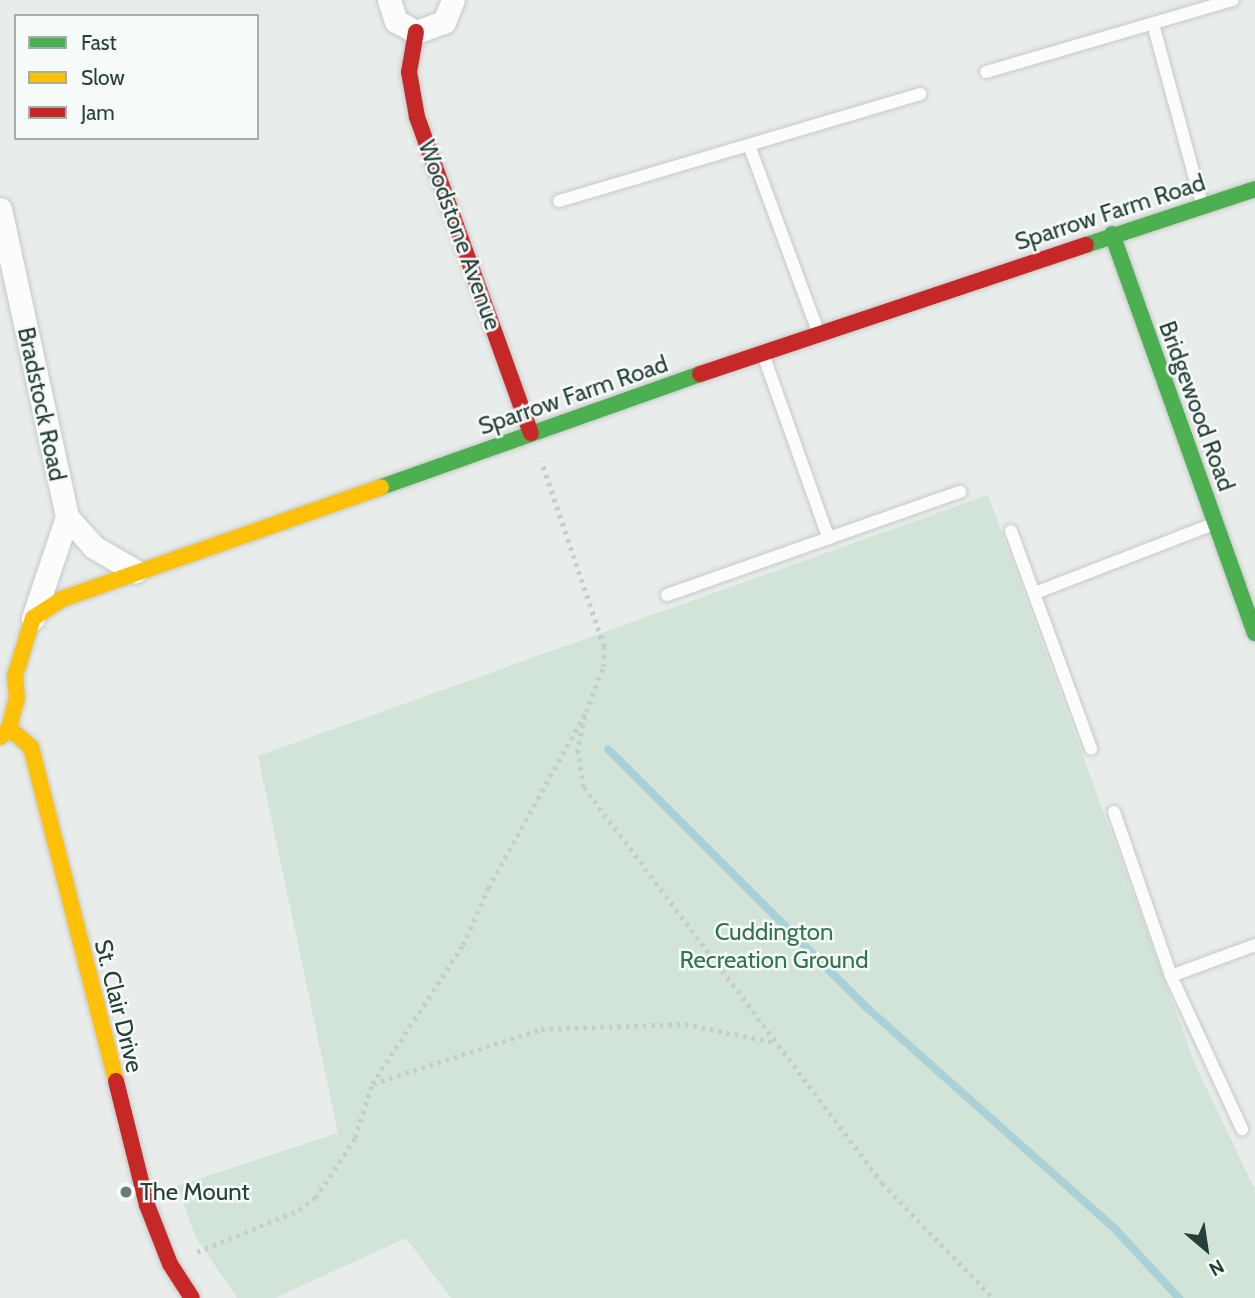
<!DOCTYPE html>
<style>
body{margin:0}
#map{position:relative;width:1255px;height:1298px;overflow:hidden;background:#e8ecea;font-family:Cabin,sans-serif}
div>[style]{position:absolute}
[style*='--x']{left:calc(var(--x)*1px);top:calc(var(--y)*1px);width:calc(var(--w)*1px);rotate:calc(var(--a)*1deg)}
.green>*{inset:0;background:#d2e4d7}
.stream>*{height:8px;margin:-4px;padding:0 4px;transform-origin:4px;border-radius:4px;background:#abd1d8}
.path>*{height:4.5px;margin-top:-2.25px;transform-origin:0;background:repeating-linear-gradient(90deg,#c6cecc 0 3.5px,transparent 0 8.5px)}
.roads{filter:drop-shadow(0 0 2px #c5c9c7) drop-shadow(0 0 2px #c5c9c7)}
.lane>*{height:12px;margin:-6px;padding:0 6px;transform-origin:6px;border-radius:6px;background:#fcfcfc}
.street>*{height:23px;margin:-11.5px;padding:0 11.5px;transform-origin:11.5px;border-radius:11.5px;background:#fcfcfc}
.fast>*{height:16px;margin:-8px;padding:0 8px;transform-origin:8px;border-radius:8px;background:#4caf50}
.slow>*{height:16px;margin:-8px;padding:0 8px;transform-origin:8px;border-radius:8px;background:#ffc107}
.jam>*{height:16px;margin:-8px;padding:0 8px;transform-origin:8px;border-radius:8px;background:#c62828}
.dots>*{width:19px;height:19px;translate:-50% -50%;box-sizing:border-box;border:4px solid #f6faf8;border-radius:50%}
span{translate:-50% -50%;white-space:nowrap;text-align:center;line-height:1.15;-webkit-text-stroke:5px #f6faf8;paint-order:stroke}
.street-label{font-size:24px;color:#253f39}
.park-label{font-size:24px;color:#31754c}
.poi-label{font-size:24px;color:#253f39}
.left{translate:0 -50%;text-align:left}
.legend{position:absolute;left:14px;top:14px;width:245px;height:126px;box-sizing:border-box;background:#f6faf8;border:2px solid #a2afac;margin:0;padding:9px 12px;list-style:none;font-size:21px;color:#253f39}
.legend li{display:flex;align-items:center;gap:14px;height:35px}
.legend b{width:35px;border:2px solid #a2afac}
.north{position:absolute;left:1171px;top:1214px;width:70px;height:70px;-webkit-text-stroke:5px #f6faf8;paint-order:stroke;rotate:151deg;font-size:19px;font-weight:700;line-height:28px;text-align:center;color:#253f39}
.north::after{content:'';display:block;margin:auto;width:24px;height:32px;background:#253f39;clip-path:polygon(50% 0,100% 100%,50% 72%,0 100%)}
</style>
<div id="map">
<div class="green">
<i style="clip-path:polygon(988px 495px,1195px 1064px,1255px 1190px,1255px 1298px,451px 1298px,406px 1238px,275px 1298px,237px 1298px,196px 1238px,177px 1186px,338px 1133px,258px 756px)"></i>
</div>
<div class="stream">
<i style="--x:608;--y:749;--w:365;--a:45"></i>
<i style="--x:866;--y:1007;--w:335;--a:41.7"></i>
<i style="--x:1116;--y:1230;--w:93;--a:47.2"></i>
</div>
<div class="path">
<i style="--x:585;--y:716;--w:35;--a:102"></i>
<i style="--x:578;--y:750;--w:37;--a:81"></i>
<i style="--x:584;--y:787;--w:496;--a:53"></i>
<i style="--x:882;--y:1183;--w:160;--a:46"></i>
<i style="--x:373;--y:1084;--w:177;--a:-18.1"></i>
<i style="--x:541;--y:1029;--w:144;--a:-2"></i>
<i style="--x:685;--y:1024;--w:90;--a:11.6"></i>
<i style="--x:197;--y:1252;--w:110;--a:-22.4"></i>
<i style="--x:299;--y:1210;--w:20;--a:-37"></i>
<i style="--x:315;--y:1198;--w:72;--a:-56.3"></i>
<i style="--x:355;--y:1138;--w:57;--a:-72.5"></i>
<i style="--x:372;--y:1084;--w:166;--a:-56.8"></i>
<i style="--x:463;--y:945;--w:62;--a:-66.3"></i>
<i style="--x:488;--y:888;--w:201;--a:-60.9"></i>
<i style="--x:586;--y:712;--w:48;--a:-69.3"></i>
<i style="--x:603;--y:667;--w:20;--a:-87"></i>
<i style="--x:604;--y:647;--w:196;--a:-108.7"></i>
</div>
<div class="roads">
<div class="lane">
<i style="--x:1153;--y:24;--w:187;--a:74.8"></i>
<i style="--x:986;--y:72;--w:257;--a:-16.3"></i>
<i style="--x:749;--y:145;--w:199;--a:69.7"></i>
<i style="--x:559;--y:201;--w:377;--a:-16.5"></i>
<i style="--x:763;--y:354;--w:196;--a:70.4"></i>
<i style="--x:1011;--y:531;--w:232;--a:69.8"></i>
<i style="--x:1035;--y:593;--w:192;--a:-21.1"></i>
<i style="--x:667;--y:595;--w:311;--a:-19.4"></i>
<i style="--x:1114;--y:812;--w:174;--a:70.8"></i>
<i style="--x:1171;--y:976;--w:169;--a:65.1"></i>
<i style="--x:1171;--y:976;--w:90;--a:-20.3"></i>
</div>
<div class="street">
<i style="--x:389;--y:0;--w:22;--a:72"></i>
<i style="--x:396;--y:21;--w:23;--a:29"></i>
<i style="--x:416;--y:32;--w:30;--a:-20"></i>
<i style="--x:444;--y:22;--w:24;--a:-68"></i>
<i style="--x:0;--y:209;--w:315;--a:77.7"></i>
<i style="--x:67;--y:517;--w:107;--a:108.6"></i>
<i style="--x:67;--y:517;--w:40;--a:48"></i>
<i style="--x:94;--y:547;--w:48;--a:30.3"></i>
</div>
<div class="fast">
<i style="--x:1112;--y:234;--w:424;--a:70.3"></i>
<i style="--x:1086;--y:245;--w:178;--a:-18.3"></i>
<i style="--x:381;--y:487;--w:338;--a:-19.5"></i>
</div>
<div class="slow">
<i style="--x:9;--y:728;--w:29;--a:41"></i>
<i style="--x:31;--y:747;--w:345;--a:75.7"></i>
<i style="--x:0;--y:737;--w:13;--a:-45"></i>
<i style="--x:9;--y:728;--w:30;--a:-75"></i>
<i style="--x:17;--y:699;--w:23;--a:-95"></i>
<i style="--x:15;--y:676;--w:61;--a:-72.8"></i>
<i style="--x:33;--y:618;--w:35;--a:-33"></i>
<i style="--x:62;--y:599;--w:338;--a:-19.3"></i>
</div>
<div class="jam">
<i style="--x:416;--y:32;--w:41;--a:99.9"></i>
<i style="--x:409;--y:72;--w:46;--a:79.9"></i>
<i style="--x:417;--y:117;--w:336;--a:70.2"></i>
<i style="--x:700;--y:374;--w:407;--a:-18.5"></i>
<i style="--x:116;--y:1081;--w:128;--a:76"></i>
<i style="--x:147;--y:1205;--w:63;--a:68.7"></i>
<i style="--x:170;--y:1264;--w:40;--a:57.1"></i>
</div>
</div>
<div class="dots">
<i style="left:126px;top:1192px;background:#697c77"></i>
</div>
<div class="street-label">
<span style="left:1110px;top:212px;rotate:-18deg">Sparrow Farm Road</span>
<span style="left:460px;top:235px;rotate:70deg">Woodstone Avenue</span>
<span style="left:573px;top:395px;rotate:-19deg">Sparrow Farm Road</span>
<span style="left:42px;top:404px;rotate:78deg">Bradstock Road</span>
<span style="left:1197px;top:406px;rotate:70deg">Bridgewood Road</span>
<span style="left:119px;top:1006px;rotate:76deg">St. Clair Drive</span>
</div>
<div class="park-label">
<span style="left:774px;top:946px">Cuddington<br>Recreation Ground</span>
</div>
<div class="poi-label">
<span class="left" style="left:140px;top:1192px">The Mount</span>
</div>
<ul class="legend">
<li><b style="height:9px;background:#4caf50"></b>Fast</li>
<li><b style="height:9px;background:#ffc107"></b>Slow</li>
<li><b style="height:9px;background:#c62828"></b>Jam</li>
</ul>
<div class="north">N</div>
</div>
